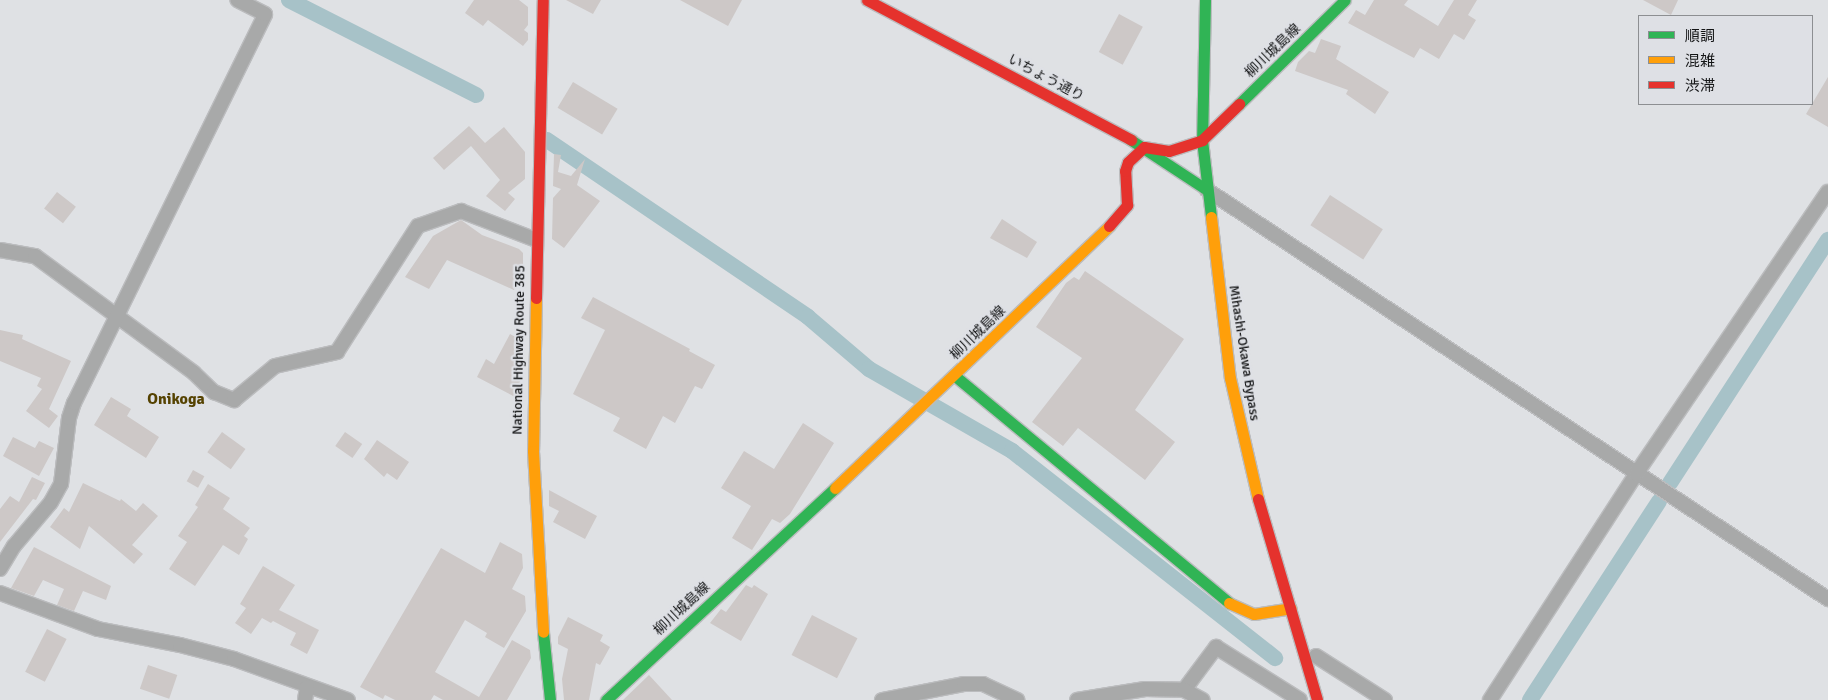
<!DOCTYPE html>
<html>
<head>
<meta charset="utf-8">
<style>
  body { margin:0 }
  #map { position:relative; width:1828px; height:700px; overflow:hidden; background:#dfe1e4; font-family:Signika,"Noto Sans JP",sans-serif }
  div>[style] { position:absolute }
  .canal>* { height:16px; margin:-8px; padding:0 8px; transform-origin:8px; border-radius:8px; background:#a7c2c8 }
  .building>* { inset:0; background:#cdc8c7; transform-origin:0 0 }
  .roads { filter:drop-shadow(1px 0 #bbbcbe) drop-shadow(-1px 0 #bbbcbe) drop-shadow(0 1px #bbbcbe) drop-shadow(0 -1px #bbbcbe) }
  .street>* { height:14px; margin:-7px; padding:0 7px; transform-origin:7px; border-radius:7px; background:#a8a9a9 }
  .fast>* { height:11px; margin:-5.5px; padding:0 5.5px; transform-origin:5.5px; border-radius:5.5px; background:#30b455 }
  .slow>* { height:11px; margin:-5.5px; padding:0 5.5px; transform-origin:5.5px; border-radius:5.5px; background:#ff9f0a }
  .jam>* { height:11px; margin:-5.5px; padding:0 5.5px; transform-origin:5.5px; border-radius:5.5px; background:#e5322d }
  span { translate:-50% -50%; white-space:nowrap; text-align:center; line-height:1.15; -webkit-text-stroke:4.5px #dee0e5; paint-order:stroke }
  .street-label { font-size:14px; color:#141516 }
  .quarter-label { font-size:16px; color:#554200; font-weight:700 }
  .legend { position:absolute; left:1638px; top:15px; width:175px; height:90px; box-sizing:border-box; background:#dee0e5; border:1px solid #8d8f92; margin:0; padding:6px 9px; list-style:none; font-size:15px; color:#141516 }
  .legend li { display:flex; align-items:center; gap:10px; height:25px }
  .legend b { width:25px; border:1px solid #8d8f92 }
</style>
</head>
<body>
<div id="map">
  <div class="canal">
    <div style="left:289px;top:0;width:210px;rotate:26.9deg"></div>
    <div style="left:547px;top:140px;width:315px;rotate:34.1deg"></div>
    <div style="left:808px;top:317px;width:80px;rotate:40.4deg"></div>
    <div style="left:869px;top:369px;width:165px;rotate:29.8deg"></div>
    <div style="left:1012px;top:451px;width:335px;rotate:38.2deg"></div>
    <div style="left:1670px;top:483px;width:290px;rotate:-57deg"></div>
    <div style="left:1530px;top:700px;width:237px;rotate:-57deg"></div>
  </div>
  <div class="building">
    <div style="clip-path:polygon(474px 0,519px 0,528px 7px,528px 25px,524px 30px,528px 33px,528px 40px,523px 46px,488px 20px,483px 26px,465px 13px)"></div>
    <div style="clip-path:polygon(566px 0,601px 0,593px 14px)"></div>
    <div style="clip-path:polygon(680px 0,742px 0,728px 26px)"></div>
    <div style="clip-path:polygon(1374px 0,1408px 0,1404px 5px,1438px 26px,1454px 0,1477px 0,1468px 15px,1476px 20px,1464px 40px,1454px 34px,1439px 59px,1420px 48px,1414px 58px,1348px 23px,1356px 10px,1365px 15px)"></div>
    <div style="clip-path:polygon(1643px 0,1678px 0,1671px 15px)"></div>
    <div style="left:1119px;top:14px;width:27px;height:43px;rotate:28deg"></div>
    <div style="clip-path:polygon(1321px 39px,1341px 46px,1336px 59px,1389px 92px,1375px 114px,1346px 94px,1348px 90px,1295px 71px,1298px 62px,1309px 51px,1315px 53px)"></div>
    <div style="clip-path:polygon(1828px 77px,1828px 127px,1806px 114px)"></div>
    <div style="left:573px;top:82px;width:52px;height:30px;rotate:31deg"></div>
    <div style="clip-path:polygon(469px 126px,485px 143px,504px 127px,525px 152px,525px 179px,508px 193px,515px 199px,505px 211px,486px 196px,500px 180px,471px 146px,444px 170px,433px 158px)"></div>
    <div style="clip-path:polygon(554px 154px,561px 155px,558px 172px,571px 176px,585px 159px,577px 185px,600px 201px,564px 248px,552px 239px,553px 198px,561px 189px,553px 186px)"></div>
    <div style="left:57px;top:192px;width:24px;height:21px;rotate:38deg"></div>
    <div style="left:1330px;top:195px;width:63px;height:36px;rotate:33deg"></div>
    <div style="clip-path:polygon(1002px 219px,1037px 242px,1027px 258px,990px 238px)"></div>
    <div style="clip-path:polygon(461px 220px,482px 235px,519px 249px,523px 253px,523px 270px,514px 290px,447px 260px,429px 289px,405px 277px,433px 236px)"></div>
    <div style="clip-path:polygon(1085px 271px,1184px 339px,1135px 410px,1175px 442px,1145px 480px,1078px 428px,1063px 446px,1032px 422px,1082px 358px,1036px 327px,1066px 283px,1074px 277px,1079px 280px)"></div>
    <div style="clip-path:polygon(593px 297px,690px 349px,689px 351px,715px 365px,702px 389px,695px 386px,675px 423px,663px 416px,646px 449px,613px 431px,620px 418px,573px 394px,605px 330px,581px 318px)"></div>
    <div style="clip-path:polygon(0 330px,23px 335px,22px 339px,71px 361px,49px 409px,58px 416px,49px 428px,26px 411px,42px 389px,37px 386px,41px 378px,0 361px)"></div>
    <div style="clip-path:polygon(510px 334px,521px 340px,520px 389px,515px 397px,477px 377px,486px 359px,494px 364px)"></div>
    <div style="clip-path:polygon(111px 397px,131px 409px,127px 416px,159px 437px,146px 458px,94px 425px)"></div>
    <div style="clip-path:polygon(803px 423px,834px 443px,790px 514px,780px 523px,772px 519px,752px 550px,732px 538px,751px 506px,721px 488px,744px 451px,774px 469px)"></div>
    <div style="left:222px;top:432px;width:29px;height:25px;rotate:36deg"></div>
    <div style="left:345px;top:432px;width:21px;height:17px;rotate:35deg"></div>
    <div style="clip-path:polygon(13px 437px,35px 448px,39px 441px,54px 448px,39px 476px,3px 456px)"></div>
    <div style="clip-path:polygon(377px 440px,409px 462px,397px 480px,387px 473px,384px 477px,364px 459px)"></div>
    <div style="left:193px;top:470px;width:13px;height:13px;rotate:29deg"></div>
    <div style="clip-path:polygon(32px 477px,45px 483px,36px 500px,33px 499px,0 542px,0 509px,10px 496px,19px 502px)"></div>
    <div style="clip-path:polygon(83px 483px,120px 501px,121px 499px,136px 511px,143px 503px,158px 516px,132px 545px,143px 554px,134px 564px,89px 526px,80px 549px,50px 527px,64px 508px,69px 512px)"></div>
    <div style="clip-path:polygon(208px 484px,230px 498px,223px 509px,250px 528px,244px 536px,248px 539px,239px 555px,223px 545px,195px 586px,169px 569px,187px 542px,178px 536px,198px 507px,195px 505px)"></div>
    <div style="clip-path:polygon(549px 490px,597px 516px,585px 539px,553px 522px,559px 511px,549px 506px)"></div>
    <div style="clip-path:polygon(500px 542px,522px 554px,523px 568px,512px 589px,525px 596px,526px 611px,504px 648px,485px 637px,487px 633px,465px 620px,435px 672px,479px 697px,512px 640px,530px 650px,531px 658px,507px 700px,443px 700px,434px 695px,431px 700px,395px 700px,385px 695px,383px 699px,360px 687px,441px 548px,485px 573px)"></div>
    <div style="clip-path:polygon(34px 547px,111px 586px,106px 600px,83px 591px,74px 611px,57px 605px,64px 589px,43px 580px,34px 596px,11px 588px)"></div>
    <div style="clip-path:polygon(263px 566px,295px 585px,279px 610px,319px 630px,307px 654px,290px 645px,296px 633px,273px 621px,271px 623px,262px 618px,251px 634px,235px 623px,246px 608px,240px 604px)"></div>
    <div style="clip-path:polygon(746px 585px,752px 588px,754px 585px,768px 594px,741px 641px,710px 623px,721px 609px,726px 612px)"></div>
    <div style="left:812px;top:615px;width:51px;height:45px;rotate:27deg"></div>
    <div style="clip-path:polygon(568px 617px,603px 635px,600px 641px,610px 647px,600px 665px,596px 663px,589px 700px,564px 700px,562px 679px,568px 649px,558px 644px,558px 637px)"></div>
    <div style="left:47px;top:629px;width:22px;height:48px;rotate:27deg"></div>
    <div style="left:148px;top:665px;width:31px;height:25px;rotate:19deg"></div>
    <div style="clip-path:polygon(649px 675px,672px 700px,623px 700px)"></div>
  </div>
  <div class="roads">
    <div class="street">
      <div style="left:1207px;top:190px;width:744px;rotate:33.37deg"></div>
      <div style="left:0;top:250px;width:36px;rotate:10deg"></div>
      <div style="left:35px;top:256px;width:197px;rotate:36.3deg"></div>
      <div style="left:194px;top:373px;width:28px;rotate:44deg"></div>
      <div style="left:214px;top:392px;width:22px;rotate:22deg"></div>
      <div style="left:234px;top:400px;width:53px;rotate:-39.7deg"></div>
      <div style="left:275px;top:366px;width:64px;rotate:-12.7deg"></div>
      <div style="left:337px;top:352px;width:150px;rotate:-57.3deg"></div>
      <div style="left:418px;top:226px;width:46px;rotate:-19.2deg"></div>
      <div style="left:461px;top:211px;width:80px;rotate:21.1deg"></div>
      <div style="left:0;top:569px;width:27px;rotate:-59deg"></div>
      <div style="left:14px;top:546px;width:57px;rotate:-49.9deg"></div>
      <div style="left:51px;top:502px;width:21px;rotate:-61deg"></div>
      <div style="left:61px;top:484px;width:66px;rotate:-83.1deg"></div>
      <div style="left:69px;top:418px;width:16px;rotate:-72deg"></div>
      <div style="left:74px;top:403px;width:433px;rotate:-63.8deg"></div>
      <div style="left:265px;top:14px;width:31px;rotate:-153deg"></div>
      <div style="left:0;top:593px;width:104px;rotate:20.2deg"></div>
      <div style="left:98px;top:629px;width:84px;rotate:11deg"></div>
      <div style="left:180px;top:645px;width:56px;rotate:14.5deg"></div>
      <div style="left:234px;top:659px;width:121px;rotate:19.8deg"></div>
      <div style="left:1316px;top:656px;width:82px;rotate:32.5deg"></div>
      <div style="left:1184px;top:690px;width:54px;rotate:-53.3deg"></div>
      <div style="left:1216px;top:647px;width:99px;rotate:32.2deg"></div>
      <div style="left:305px;top:700px;width:13px;rotate:-81deg"></div>
      <div style="left:882px;top:700px;width:84px;rotate:-11deg"></div>
      <div style="left:964px;top:684px;width:19px"></div>
      <div style="left:983px;top:684px;width:38px;rotate:25deg"></div>
      <div style="left:1077px;top:700px;width:69px;rotate:-9.2deg"></div>
      <div style="left:1145px;top:689px;width:39px;rotate:1deg"></div>
      <div style="left:1184px;top:690px;width:21px;rotate:28deg"></div>
      <div style="left:1490px;top:700px;width:269px;rotate:-57.1deg"></div>
      <div style="left:1636px;top:474px;width:341px;rotate:-55.8deg"></div>
    </div>
    <div class="fast">
      <div style="left:1205px;top:0;width:140px;rotate:91.2deg"></div>
      <div style="left:1202px;top:140px;width:78px;rotate:83.3deg"></div>
      <div style="left:1239px;top:104px;width:148px;rotate:-44.5deg"></div>
      <div style="left:1131px;top:140px;width:91px;rotate:33.3deg"></div>
      <div style="left:955px;top:376px;width:356px;rotate:39.6deg"></div>
      <div style="left:543px;top:632px;width:68px;rotate:84.1deg"></div>
      <div style="left:606px;top:700px;width:312px;rotate:-42.8deg"></div>
    </div>
    <div class="slow">
      <div style="left:1211px;top:217px;width:162px;rotate:83.3deg"></div>
      <div style="left:1230px;top:378px;width:124px;rotate:77deg"></div>
      <div style="left:536px;top:298px;width:153px;rotate:91.1deg"></div>
      <div style="left:533px;top:451px;width:181px;rotate:86.8deg"></div>
      <div style="left:835px;top:488px;width:379px;rotate:-43.7deg"></div>
      <div style="left:1229px;top:603px;width:27px;rotate:24deg"></div>
      <div style="left:1254px;top:614px;width:37px;rotate:-9deg"></div>
    </div>
    <div class="jam">
      <div style="left:867px;top:0;width:299px;rotate:27.9deg"></div>
      <div style="left:1109px;top:226px;width:28px;rotate:-49deg"></div>
      <div style="left:1127px;top:205px;width:34px;rotate:-93deg"></div>
      <div style="left:1125px;top:171px;width:9px;rotate:-72deg"></div>
      <div style="left:1128px;top:162px;width:22px;rotate:-43deg"></div>
      <div style="left:1144px;top:147px;width:25px;rotate:9deg"></div>
      <div style="left:1169px;top:151px;width:35px;rotate:-18deg"></div>
      <div style="left:1202px;top:140px;width:52px;rotate:-44.2deg"></div>
      <div style="left:536px;top:298px;width:298px;rotate:-88.7deg"></div>
      <div style="left:1258px;top:499px;width:209px;rotate:73.6deg"></div>
    </div>
  </div>
  <div class="street-label">
    <span style="left:1273px;top:51px;rotate:-44deg">柳川城島線</span>
    <span style="left:1046px;top:78px;rotate:28deg">いちょう通り</span>
    <span style="left:978px;top:333px;rotate:-44deg">柳川城島線</span>
    <span style="left:519px;top:350px;rotate:-89deg">National Highway Route 385</span>
    <span style="left:1244px;top:353px;rotate:81deg">Mihashi-Okawa Bypass</span>
    <span style="left:682px;top:609px;rotate:-43deg">柳川城島線</span>
  </div>
  <div class="quarter-label">
    <span style="left:176px;top:399px">Onikoga</span>
  </div>
  <ul class="legend">
  <li><b style="height:6px;background:#30b455"></b>順調</li>
  <li><b style="height:6px;background:#ff9f0a"></b>混雑</li>
  <li><b style="height:6px;background:#e5322d"></b>渋滞</li>
  </ul>
</div>
</body>
</html>
